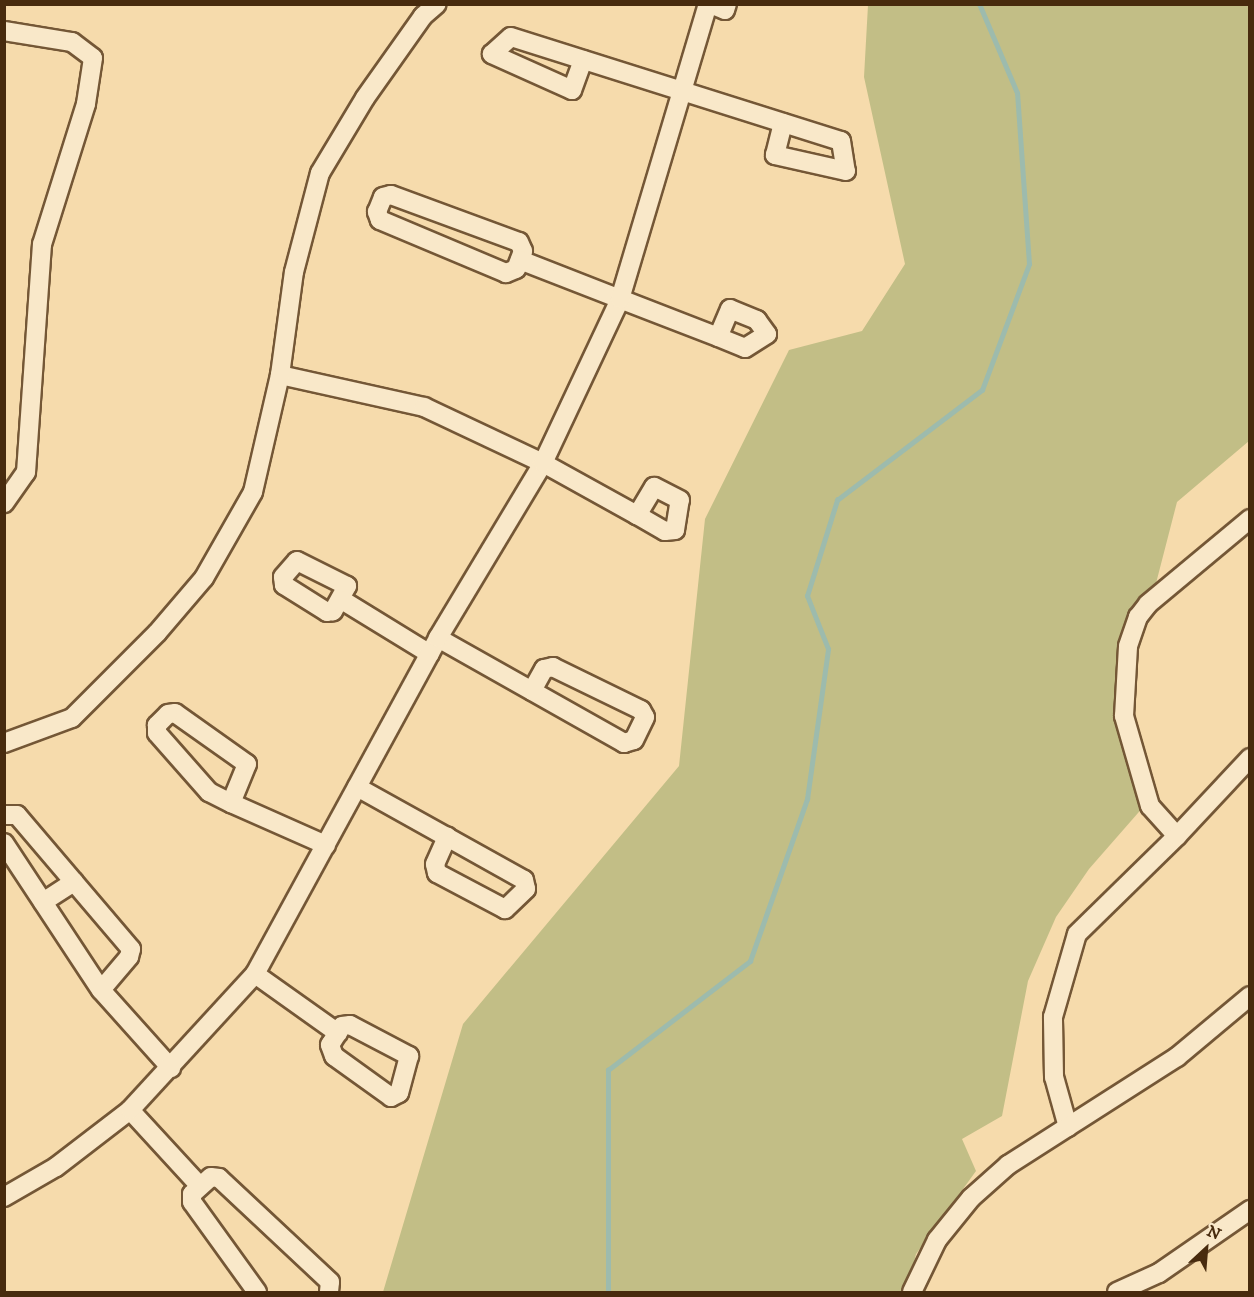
<!DOCTYPE html>
<html>
<head>
<meta charset="utf-8">
<style>
  body { margin:0 }
  #map { position:relative; width:1254px; height:1297px; overflow:hidden; background:#f6dbac; font-family:"IM FELL DW Pica",serif }
  div>[style] { position:absolute }
  .green>* { inset:0; background:#c2be86 }
  .stream>* { height:4.5px; margin:-2.25px; padding:0 2.25px; transform-origin:2.25px; border-radius:2.25px; background:#9dbbad }
  .roads { filter:drop-shadow(2px 0 #745736) drop-shadow(-2px 0 #745736) drop-shadow(0 2px #745736) drop-shadow(0 -2px #745736) }
  .minor>* { height:18px; margin:-9px; padding:0 9px; transform-origin:9px; border-radius:9px; background:#f9e8c9 }
  span { translate:-50% -50%; white-space:nowrap; text-align:center; line-height:1.15; -webkit-text-stroke:4.5px #f9e8c9; paint-order:stroke }
  .frame { position:absolute; inset:0; border:6px solid #482b0e; pointer-events:none }
  .north { position:absolute; left:1176px; top:1219px; width:60px; height:60px; -webkit-text-stroke:4px #f9e8c9; paint-order:stroke; rotate:26deg; font-size:16px; font-weight:700; line-height:24px; text-align:center; color:#482b0e }
  .north::after { content:''; display:block; margin:auto; width:21px; height:27px; background:#482b0e; clip-path:polygon(50% 0,100% 100%,50% 72%,0 100%) }
</style>
</head>
<body>
<div id="map">
  <div class="green">
    <div style="clip-path:polygon(868px 5px,1249px 5px,1249px 441px,1177px 502px,1122px 715px,1152px 797px,1089px 869px,1056px 917px,1028px 981px,1002px 1116px,962px 1139px,976px 1171px,916px 1254px,907px 1292px,383px 1292px,463px 1024px,679px 766px,705px 519px,789px 350px,862px 331px,905px 264px,864px 77px)"></div>
  </div>
  <div class="stream">
    <div style="left:608px;top:1292px;width:222px;rotate:-90deg"></div>
    <div style="left:608px;top:1070px;width:179px;rotate:-37.5deg"></div>
    <div style="left:750px;top:961px;width:172px;rotate:-70.6deg"></div>
    <div style="left:807px;top:799px;width:151px;rotate:-82deg"></div>
    <div style="left:828px;top:649px;width:57px;rotate:-111.6deg"></div>
    <div style="left:807px;top:596px;width:101px;rotate:-72.6deg"></div>
    <div style="left:837px;top:500px;width:182px;rotate:-37.2deg"></div>
    <div style="left:982px;top:390px;width:134px;rotate:-69.5deg"></div>
    <div style="left:1029px;top:264px;width:171px;rotate:-94deg"></div>
    <div style="left:1017px;top:93px;width:97px;rotate:-113.1deg"></div>
  </div>
  <div class="roads">
    <div class="minor">
      <div style="left:710px;top:4px;width:16px;rotate:22deg"></div>
      <div style="left:725px;top:10px;width:6px;rotate:-72deg"></div>
      <div style="left:4px;top:31px;width:69px;rotate:9.2deg"></div>
      <div style="left:72px;top:42px;width:26px;rotate:37deg"></div>
      <div style="left:93px;top:58px;width:47px;rotate:98.7deg"></div>
      <div style="left:86px;top:104px;width:147px;rotate:107.4deg"></div>
      <div style="left:42px;top:244px;width:229px;rotate:94deg"></div>
      <div style="left:26px;top:472px;width:38px;rotate:125deg"></div>
      <div style="left:583px;top:60px;width:32px;rotate:110deg"></div>
      <div style="left:572px;top:90px;width:88px;rotate:-155.8deg"></div>
      <div style="left:492px;top:54px;width:25px;rotate:-42deg"></div>
      <div style="left:511px;top:37px;width:346px;rotate:17.5deg"></div>
      <div style="left:841px;top:141px;width:30px;rotate:81deg"></div>
      <div style="left:846px;top:171px;width:73px;rotate:-167.3deg"></div>
      <div style="left:775px;top:155px;width:33px;rotate:-76deg"></div>
      <div style="left:391px;top:195px;width:136px;rotate:20.2deg"></div>
      <div style="left:519px;top:242px;width:10px;rotate:66deg"></div>
      <div style="left:523px;top:251px;width:19px;rotate:111deg"></div>
      <div style="left:516px;top:269px;width:11px;rotate:158deg"></div>
      <div style="left:506px;top:273px;width:137px;rotate:-157.2deg"></div>
      <div style="left:380px;top:220px;width:9px;rotate:-111deg"></div>
      <div style="left:377px;top:212px;width:16px;rotate:-68deg"></div>
      <div style="left:383px;top:197px;width:8px;rotate:-14deg"></div>
      <div style="left:520px;top:260px;width:107px;rotate:21.3deg"></div>
      <div style="left:620px;top:299px;width:105px;rotate:21.2deg"></div>
      <div style="left:718px;top:337px;width:29px;rotate:22deg"></div>
      <div style="left:745px;top:348px;width:26px;rotate:-32deg"></div>
      <div style="left:767px;top:334px;width:17px;rotate:-126deg"></div>
      <div style="left:757px;top:320px;width:29px;rotate:-158deg"></div>
      <div style="left:730px;top:309px;width:30px;rotate:113deg"></div>
      <div style="left:280px;top:375px;width:148px;rotate:12.5deg"></div>
      <div style="left:424px;top:407px;width:132px;rotate:25.2deg"></div>
      <div style="left:543px;top:463px;width:107px;rotate:29deg"></div>
      <div style="left:637px;top:515px;width:32px;rotate:30deg"></div>
      <div style="left:665px;top:531px;width:10px;rotate:-6deg"></div>
      <div style="left:675px;top:530px;width:30px;rotate:-81deg"></div>
      <div style="left:680px;top:500px;width:29px;rotate:-153deg"></div>
      <div style="left:654px;top:487px;width:33px;rotate:121deg"></div>
      <div style="left:297px;top:561px;width:56px;rotate:26.6deg"></div>
      <div style="left:347px;top:586px;width:29px;rotate:119deg"></div>
      <div style="left:333px;top:611px;width:6px;rotate:171deg"></div>
      <div style="left:327px;top:612px;width:51px;rotate:-147.9deg"></div>
      <div style="left:284px;top:585px;width:8px;rotate:-97deg"></div>
      <div style="left:283px;top:577px;width:21px;rotate:-49deg"></div>
      <div style="left:342px;top:600px;width:103px;rotate:31.5deg"></div>
      <div style="left:438px;top:638px;width:214px;rotate:29.4deg"></div>
      <div style="left:624px;top:743px;width:10px;rotate:-17deg"></div>
      <div style="left:634px;top:740px;width:25px;rotate:-64deg"></div>
      <div style="left:645px;top:717px;width:8px;rotate:-120deg"></div>
      <div style="left:641px;top:710px;width:98px;rotate:-154deg"></div>
      <div style="left:553px;top:667px;width:9px;rotate:167deg"></div>
      <div style="left:544px;top:669px;width:25px;rotate:119deg"></div>
      <div style="left:4px;top:743px;width:72px;rotate:-20.2deg"></div>
      <div style="left:72px;top:718px;width:120px;rotate:-45deg"></div>
      <div style="left:157px;top:633px;width:72px;rotate:-49.5deg"></div>
      <div style="left:204px;top:578px;width:99px;rotate:-60.3deg"></div>
      <div style="left:253px;top:492px;width:120px;rotate:-77deg"></div>
      <div style="left:280px;top:375px;width:104px;rotate:-82.3deg"></div>
      <div style="left:294px;top:272px;width:102px;rotate:-75.3deg"></div>
      <div style="left:320px;top:173px;width:87px;rotate:-59deg"></div>
      <div style="left:365px;top:98px;width:100px;rotate:-54.7deg"></div>
      <div style="left:423px;top:16px;width:18px;rotate:-41deg"></div>
      <div style="left:357px;top:787px;width:103px;rotate:29.1deg"></div>
      <div style="left:447px;top:837px;width:88px;rotate:29.2deg"></div>
      <div style="left:524px;top:880px;width:9px;rotate:77deg"></div>
      <div style="left:526px;top:889px;width:29px;rotate:136deg"></div>
      <div style="left:505px;top:909px;width:77px;rotate:-152.1deg"></div>
      <div style="left:437px;top:873px;width:9px;rotate:-103deg"></div>
      <div style="left:435px;top:864px;width:30px;rotate:-66deg"></div>
      <div style="left:231px;top:803px;width:42px;rotate:-67.7deg"></div>
      <div style="left:247px;top:764px;width:88px;rotate:-144.7deg"></div>
      <div style="left:175px;top:713px;width:7px;rotate:172deg"></div>
      <div style="left:168px;top:714px;width:16px;rotate:135deg"></div>
      <div style="left:157px;top:725px;width:8px;rotate:90deg"></div>
      <div style="left:157px;top:733px;width:79px;rotate:48.6deg"></div>
      <div style="left:209px;top:792px;width:25px;rotate:27deg"></div>
      <div style="left:231px;top:803px;width:104px;rotate:23.9deg"></div>
      <div style="left:4px;top:815px;width:13px"></div>
      <div style="left:17px;top:815px;width:176px;rotate:49.6deg"></div>
      <div style="left:131px;top:949px;width:8px;rotate:104deg"></div>
      <div style="left:129px;top:957px;width:43px;rotate:130.3deg"></div>
      <div style="left:1177px;top:836px;width:40px;rotate:-132deg"></div>
      <div style="left:1150px;top:806px;width:94px;rotate:-106.1deg"></div>
      <div style="left:1124px;top:716px;width:70px;rotate:-86.7deg"></div>
      <div style="left:1128px;top:646px;width:31px;rotate:-71deg"></div>
      <div style="left:1138px;top:617px;width:16px;rotate:-52deg"></div>
      <div style="left:1148px;top:604px;width:133px;rotate:-39.8deg"></div>
      <div style="left:4px;top:843px;width:176px;rotate:56.6deg"></div>
      <div style="left:101px;top:990px;width:105px;rotate:48.1deg"></div>
      <div style="left:43px;top:902px;width:37px;rotate:-33deg"></div>
      <div style="left:255px;top:974px;width:102px;rotate:35.4deg"></div>
      <div style="left:350px;top:1025px;width:67px;rotate:27.7deg"></div>
      <div style="left:409px;top:1056px;width:38px;rotate:105deg"></div>
      <div style="left:399px;top:1093px;width:9px;rotate:153deg"></div>
      <div style="left:391px;top:1097px;width:70px;rotate:-144.3deg"></div>
      <div style="left:334px;top:1056px;width:12px;rotate:-110deg"></div>
      <div style="left:330px;top:1045px;width:22px;rotate:-58deg"></div>
      <div style="left:342px;top:1026px;width:8px;rotate:-7deg"></div>
      <div style="left:130px;top:1110px;width:103px;rotate:47.4deg"></div>
      <div style="left:1068px;top:1127px;width:52px;rotate:-105.6deg"></div>
      <div style="left:1054px;top:1077px;width:60px;rotate:-91deg"></div>
      <div style="left:1053px;top:1017px;width:86px;rotate:-73.9deg"></div>
      <div style="left:1077px;top:934px;width:140px;rotate:-44.4deg"></div>
      <div style="left:1177px;top:836px;width:107px;rotate:-46.9deg"></div>
      <div style="left:4px;top:1197px;width:60px;rotate:-30deg"></div>
      <div style="left:56px;top:1167px;width:93px;rotate:-37.6deg"></div>
      <div style="left:130px;top:1110px;width:185px;rotate:-47.4deg"></div>
      <div style="left:255px;top:974px;width:383px;rotate:-61.4deg"></div>
      <div style="left:438px;top:638px;width:204px;rotate:-59deg"></div>
      <div style="left:543px;top:463px;width:181px;rotate:-64.8deg"></div>
      <div style="left:620px;top:299px;width:308px;rotate:-73.4deg"></div>
      <div style="left:257px;top:1292px;width:111px;rotate:-125.8deg"></div>
      <div style="left:192px;top:1202px;width:8px;rotate:-90deg"></div>
      <div style="left:192px;top:1194px;width:25px;rotate:-42deg"></div>
      <div style="left:211px;top:1177px;width:8px;rotate:7deg"></div>
      <div style="left:219px;top:1178px;width:152px;rotate:43.1deg"></div>
      <div style="left:330px;top:1282px;width:10px;rotate:96deg"></div>
      <div style="left:912px;top:1292px;width:58px;rotate:-64.3deg"></div>
      <div style="left:937px;top:1240px;width:54px;rotate:-51deg"></div>
      <div style="left:971px;top:1198px;width:50px;rotate:-41.7deg"></div>
      <div style="left:1008px;top:1165px;width:201px;rotate:-32.6deg"></div>
      <div style="left:1177px;top:1057px;width:95px;rotate:-39.9deg"></div>
      <div style="left:1117px;top:1292px;width:46px;rotate:-24.3deg"></div>
      <div style="left:1159px;top:1273px;width:111px;rotate:-34.7deg"></div>
    </div>
  </div>
  <div class="frame"></div>
  <div class="north">N</div>
</div>
</body>
</html>
